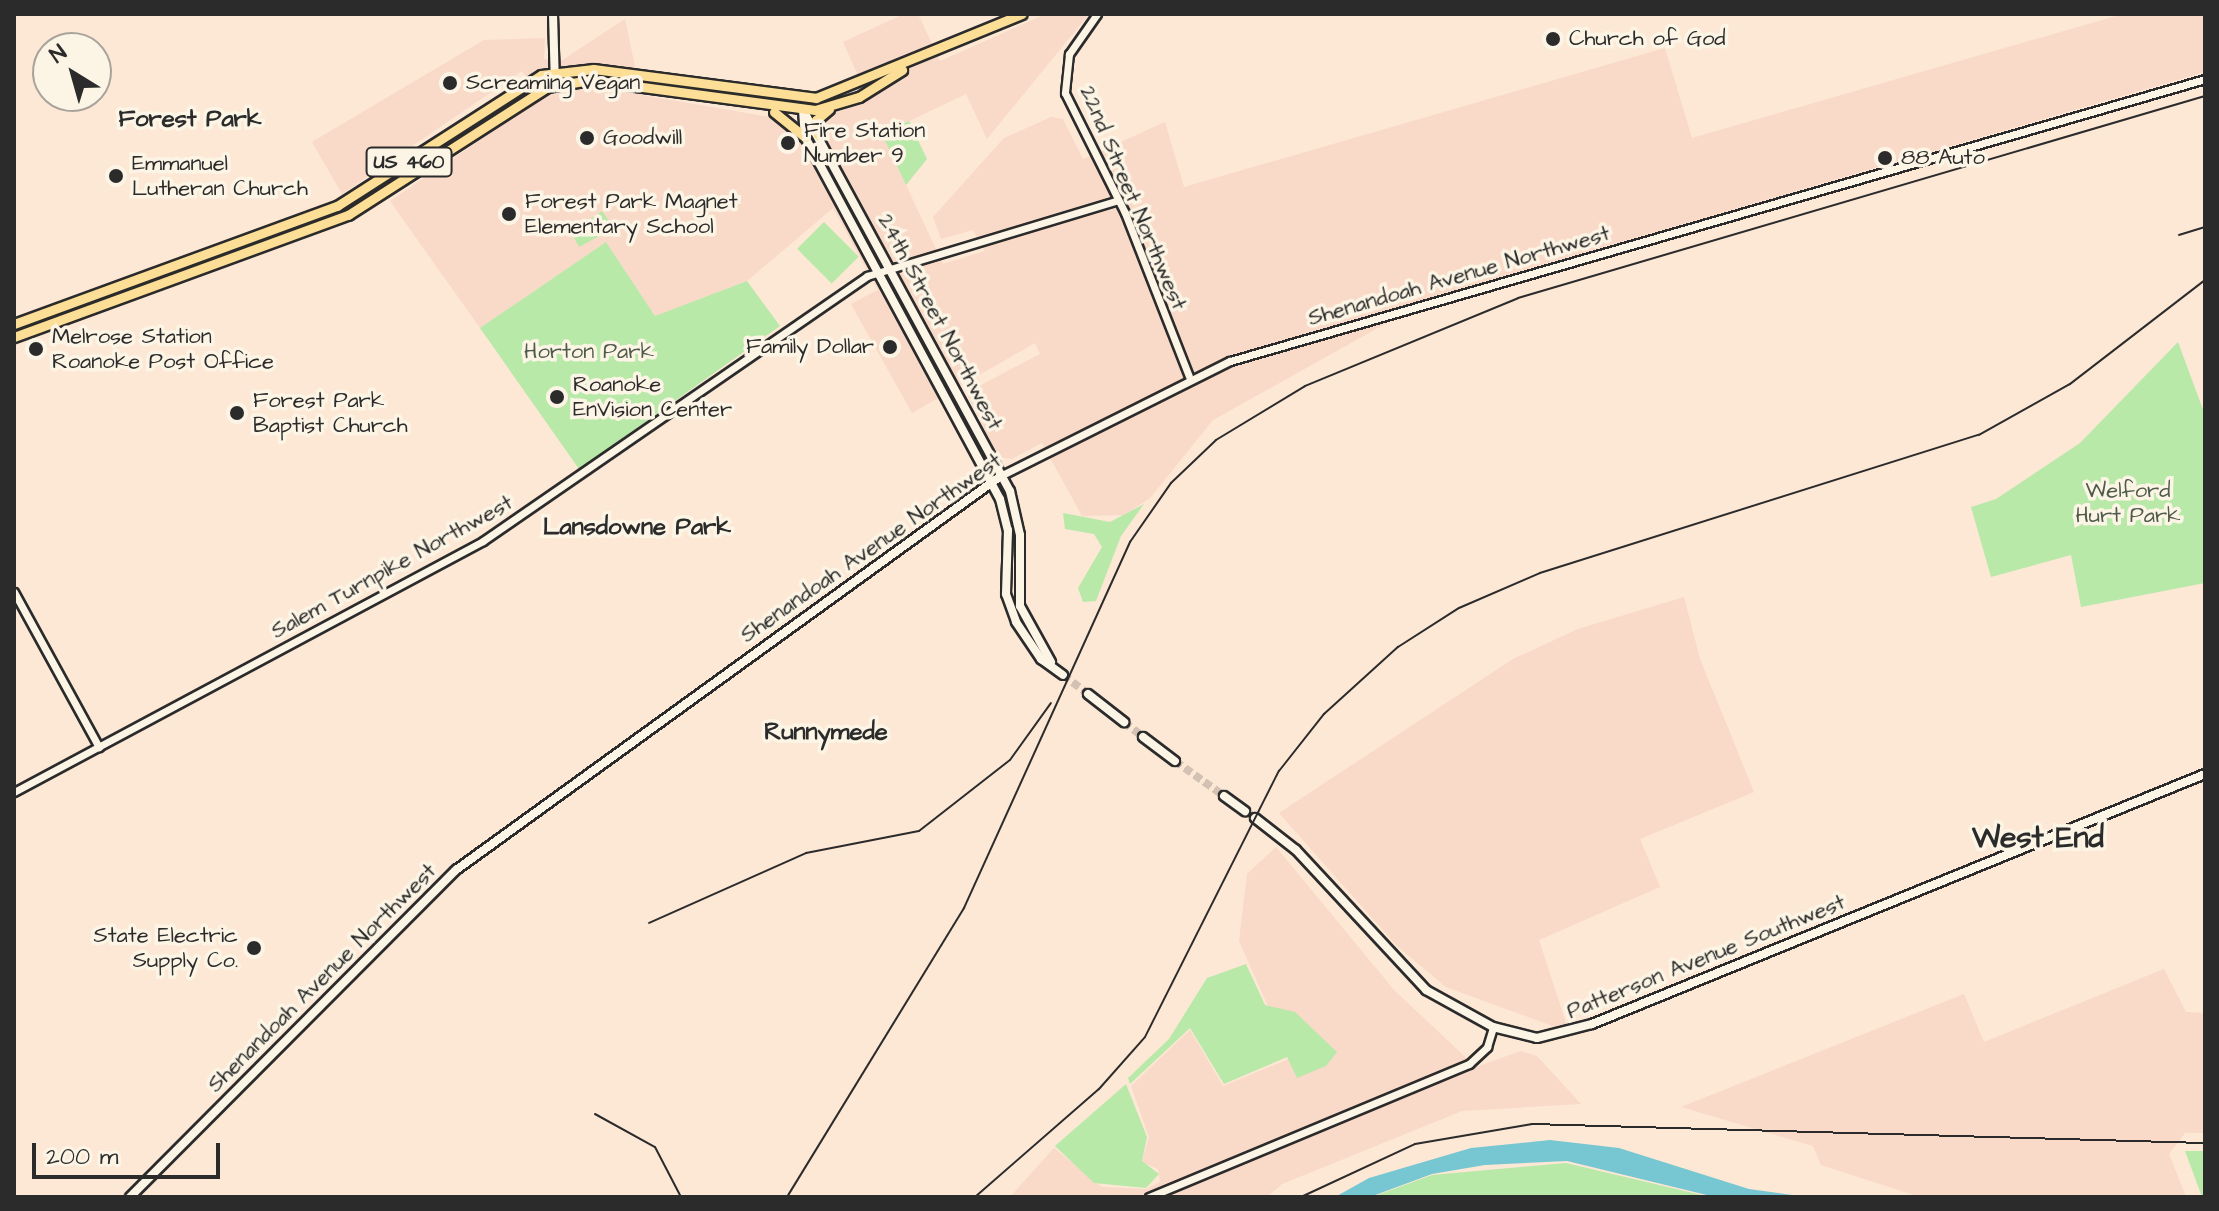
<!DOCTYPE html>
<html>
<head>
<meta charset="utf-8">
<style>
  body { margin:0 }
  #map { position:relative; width:2219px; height:1211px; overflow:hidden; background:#fde7d5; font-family:"Architects Daughter",sans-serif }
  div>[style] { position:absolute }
  .built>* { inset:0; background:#f9d9c7 }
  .green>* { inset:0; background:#b8e9a9; transform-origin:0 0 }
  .water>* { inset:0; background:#77c7d2 }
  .secondary-tunnel>* { height:8px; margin-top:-4px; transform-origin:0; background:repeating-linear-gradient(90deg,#d3c1b3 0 8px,transparent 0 12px) }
  .roads { filter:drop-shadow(2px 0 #2b2b2b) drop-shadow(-2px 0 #2b2b2b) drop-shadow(0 2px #2b2b2b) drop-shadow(0 -2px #2b2b2b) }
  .tertiary>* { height:7px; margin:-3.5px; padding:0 3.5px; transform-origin:3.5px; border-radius:3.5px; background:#fcf5e5 }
  .secondary>* { height:8px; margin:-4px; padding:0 4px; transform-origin:4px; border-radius:4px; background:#fcf5e5 }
  .primary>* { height:9px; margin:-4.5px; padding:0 4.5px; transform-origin:4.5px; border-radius:4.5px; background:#fdde96 }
  .rail>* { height:2px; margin:-1px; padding:0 1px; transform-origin:1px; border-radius:1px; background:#2b2b2b }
  .dots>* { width:22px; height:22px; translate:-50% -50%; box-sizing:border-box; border:4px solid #fcf5e5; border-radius:50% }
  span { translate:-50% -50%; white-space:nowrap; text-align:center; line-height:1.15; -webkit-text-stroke:7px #fcf5e5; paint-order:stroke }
  .shield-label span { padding:2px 6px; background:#fcf5e5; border:2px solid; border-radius:6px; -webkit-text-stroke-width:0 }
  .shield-label { font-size:20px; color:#2b2b2b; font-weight:700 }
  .poi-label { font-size:22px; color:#2b2b2b }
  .left { translate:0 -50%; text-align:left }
  .right { translate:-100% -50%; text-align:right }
  .street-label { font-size:22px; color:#2b2b2b }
  .park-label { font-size:22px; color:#4e5a4a }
  .neighbourhood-label { font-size:24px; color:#2b2b2b; font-weight:700 }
  .district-label { font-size:30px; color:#2b2b2b; font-weight:700 }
  .frame { position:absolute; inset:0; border:16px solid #2b2b2b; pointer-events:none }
  .north { position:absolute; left:32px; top:32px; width:80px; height:80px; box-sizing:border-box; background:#fcf5e5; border:2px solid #a8a49b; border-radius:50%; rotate:323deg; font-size:22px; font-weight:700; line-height:32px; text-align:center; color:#2b2b2b }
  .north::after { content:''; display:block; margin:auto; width:28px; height:36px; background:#2b2b2b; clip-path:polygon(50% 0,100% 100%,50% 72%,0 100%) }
  .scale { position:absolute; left:32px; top:1143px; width:188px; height:36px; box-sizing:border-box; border:4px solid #2b2b2b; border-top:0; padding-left:10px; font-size:24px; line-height:28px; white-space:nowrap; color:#2b2b2b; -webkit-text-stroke:6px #fcf5e5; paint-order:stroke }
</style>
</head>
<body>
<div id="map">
  <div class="built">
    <div style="clip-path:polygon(904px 14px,918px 14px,940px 61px,1046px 14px,1089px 14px,987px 139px,966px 94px,882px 134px,943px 264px,985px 251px,973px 230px,941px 239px,933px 217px,1004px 138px,1051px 117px,1063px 119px,1083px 159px,1165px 122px,1184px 187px,1665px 48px,1692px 138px,2123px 14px,2205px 14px,2205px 72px,1435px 296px,1213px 420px,1150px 498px,1124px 515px,1082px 516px,1042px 443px,1012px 459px,999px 457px,966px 393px,1040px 354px,1035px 343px,912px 413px,851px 304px,878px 290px,833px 208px,747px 281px,655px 316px,606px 242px,480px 328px,390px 201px,541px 99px,522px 71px,342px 194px,312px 142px,484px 40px,545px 38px,544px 59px,561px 61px,625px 19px,641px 95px,776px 118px,803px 145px,824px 134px,827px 116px,869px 100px,843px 42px)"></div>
    <div style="clip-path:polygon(1684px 597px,1700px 659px,1754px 792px,1640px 839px,1660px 887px,1539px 940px,1569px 1032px,1446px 987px,1397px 946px,1279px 813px,1513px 659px,1578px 629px)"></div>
    <div style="clip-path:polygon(1276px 847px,1394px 990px,1476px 1067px,1521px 1051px,1537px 1056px,1581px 1104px,1462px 1111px,1282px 1184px,1267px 1197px,1010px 1197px,1054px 1148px,1102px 1187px,1146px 1189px,1160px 1182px,1158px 1169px,1142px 1162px,1149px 1137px,1131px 1086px,1190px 1030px,1223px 1086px,1291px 1058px,1239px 941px,1247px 874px)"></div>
    <div style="clip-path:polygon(2164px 969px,2186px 1012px,2205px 1013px,2205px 1133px,2185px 1133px,2169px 1154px,2186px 1197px,1920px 1197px,1821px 1165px,1813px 1146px,1681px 1107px,1964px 994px,1984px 1042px)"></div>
  </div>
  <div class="green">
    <div style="clip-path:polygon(909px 121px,927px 159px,906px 185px,882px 134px)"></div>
    <div style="clip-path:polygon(602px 211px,614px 228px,579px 247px,571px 232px)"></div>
    <div style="left:824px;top:222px;width:49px;height:38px;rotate:45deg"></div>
    <div style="clip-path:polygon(606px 242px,655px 316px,747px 281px,780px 326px,579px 469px,480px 328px)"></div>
    <div style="clip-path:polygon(2178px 342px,2205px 415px,2205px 583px,2081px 607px,2071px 555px,1991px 577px,1971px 507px,1996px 499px,2080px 443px)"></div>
    <div style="clip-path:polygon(1144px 504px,1121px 536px,1096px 601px,1083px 602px,1078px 588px,1102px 547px,1094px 534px,1065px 529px,1063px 513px,1110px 522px)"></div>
    <div style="clip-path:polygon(1246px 964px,1265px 1005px,1295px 1012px,1337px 1052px,1326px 1066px,1297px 1078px,1287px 1057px,1224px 1084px,1190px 1028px,1130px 1084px,1128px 1078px,1169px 1039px,1207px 978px)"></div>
    <div style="clip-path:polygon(1126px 1084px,1147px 1137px,1142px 1161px,1159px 1174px,1146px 1188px,1094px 1183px,1055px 1146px)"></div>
    <div style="clip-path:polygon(2185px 1151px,2205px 1151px,2205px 1197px,2202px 1197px)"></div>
    <div style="clip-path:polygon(1566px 1163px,1710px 1197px,1372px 1197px,1432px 1175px)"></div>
  </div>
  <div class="water">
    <div style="clip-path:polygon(1550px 1140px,1619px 1148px,1749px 1189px,1806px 1197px,1715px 1197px,1567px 1161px,1485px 1165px,1432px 1174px,1370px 1197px,1335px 1197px,1369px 1178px,1471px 1148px)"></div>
  </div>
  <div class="secondary-tunnel">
    <div style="left:1063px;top:675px;width:31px;rotate:37deg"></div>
    <div style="left:1124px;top:722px;width:24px;rotate:38deg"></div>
    <div style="left:1175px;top:761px;width:60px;rotate:35.5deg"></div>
  </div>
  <div class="roads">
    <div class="tertiary">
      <div style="left:1097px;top:14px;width:49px;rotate:125deg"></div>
      <div style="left:1069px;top:54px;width:39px;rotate:96deg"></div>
      <div style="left:1065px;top:93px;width:134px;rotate:63.4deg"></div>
      <div style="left:1125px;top:213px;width:175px;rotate:68.6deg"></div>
      <div style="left:1002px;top:475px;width:255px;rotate:-26.6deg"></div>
      <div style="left:1230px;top:361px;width:1015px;rotate:-16.13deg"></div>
      <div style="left:14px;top:592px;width:177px;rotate:61.3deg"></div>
      <div style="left:14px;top:792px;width:532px;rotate:-28.15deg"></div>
      <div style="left:483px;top:541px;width:467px;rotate:-34.6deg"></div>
      <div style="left:867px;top:276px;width:262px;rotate:-16.8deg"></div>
      <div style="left:1149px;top:1197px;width:347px;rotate:-22.6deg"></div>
      <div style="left:1469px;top:1064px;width:25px;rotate:-43deg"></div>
      <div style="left:1487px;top:1047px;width:21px;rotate:-73deg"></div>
    </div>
    <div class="secondary">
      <div style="left:553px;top:14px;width:71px;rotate:88.4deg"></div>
      <div style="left:803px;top:110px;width:27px;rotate:86deg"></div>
      <div style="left:805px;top:137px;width:411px;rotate:61.7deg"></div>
      <div style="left:1000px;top:499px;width:32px;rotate:76deg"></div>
      <div style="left:1008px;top:530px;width:64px;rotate:91.8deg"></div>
      <div style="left:1006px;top:594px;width:30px;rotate:70deg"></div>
      <div style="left:1016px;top:622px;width:45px;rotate:56deg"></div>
      <div style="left:1041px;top:659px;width:27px;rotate:36deg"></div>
      <div style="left:803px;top:110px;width:434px;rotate:61.5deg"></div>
      <div style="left:1010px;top:491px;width:45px;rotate:77.2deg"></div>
      <div style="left:1020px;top:535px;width:71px;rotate:90deg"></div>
      <div style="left:1020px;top:606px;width:64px;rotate:61deg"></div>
      <div style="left:1088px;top:694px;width:46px;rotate:37.9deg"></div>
      <div style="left:1143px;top:737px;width:40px;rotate:37deg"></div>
      <div style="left:1224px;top:796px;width:26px;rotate:36deg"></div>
      <div style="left:1255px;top:818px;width:52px;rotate:38deg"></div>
      <div style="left:1296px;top:850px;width:191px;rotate:47.1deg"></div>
      <div style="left:1426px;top:990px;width:77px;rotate:28.9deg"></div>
      <div style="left:1493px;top:1027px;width:45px;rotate:14deg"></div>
      <div style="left:1537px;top:1038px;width:57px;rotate:-14.3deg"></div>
      <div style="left:1592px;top:1024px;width:662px;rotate:-22.19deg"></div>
      <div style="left:130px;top:1197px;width:462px;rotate:-45.1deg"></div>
      <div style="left:456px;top:870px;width:674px;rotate:-35.88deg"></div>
    </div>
    <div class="primary">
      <div style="left:774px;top:112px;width:40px;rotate:39deg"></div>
      <div style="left:818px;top:135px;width:15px;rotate:-98deg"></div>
      <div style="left:816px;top:120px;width:17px;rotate:-40deg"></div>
      <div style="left:14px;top:324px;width:344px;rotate:-20.1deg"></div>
      <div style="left:337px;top:206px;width:242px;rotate:-32.7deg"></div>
      <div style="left:541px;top:75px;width:53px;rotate:-6.5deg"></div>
      <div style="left:594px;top:69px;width:224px;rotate:7.4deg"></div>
      <div style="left:816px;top:98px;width:222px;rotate:-22.2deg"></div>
      <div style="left:14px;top:337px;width:356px;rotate:-20.1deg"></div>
      <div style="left:348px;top:215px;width:237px;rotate:-32.7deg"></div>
      <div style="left:547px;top:87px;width:44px;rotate:-9.2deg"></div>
      <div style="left:590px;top:80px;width:227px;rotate:7.6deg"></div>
      <div style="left:815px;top:110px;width:46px;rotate:-16.5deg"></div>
      <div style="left:859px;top:97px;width:51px;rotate:-32.1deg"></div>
    </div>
  </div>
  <div class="rail">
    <div style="left:2179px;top:235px;width:27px;rotate:-17deg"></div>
    <div style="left:649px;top:923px;width:172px;rotate:-24deg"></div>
    <div style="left:806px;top:853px;width:115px;rotate:-11deg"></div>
    <div style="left:919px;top:831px;width:115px;rotate:-38deg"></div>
    <div style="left:1010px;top:760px;width:70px;rotate:-54.3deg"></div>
    <div style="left:595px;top:1114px;width:68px;rotate:28.8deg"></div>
    <div style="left:655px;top:1147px;width:56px;rotate:62.5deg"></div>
    <div style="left:787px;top:1197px;width:339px;rotate:-58.5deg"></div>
    <div style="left:964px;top:908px;width:402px;rotate:-65.6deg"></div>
    <div style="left:1130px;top:542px;width:72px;rotate:-55.2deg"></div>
    <div style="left:1171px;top:483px;width:62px;rotate:-43.7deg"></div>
    <div style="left:1216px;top:440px;width:104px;rotate:-31.2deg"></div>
    <div style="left:1305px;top:386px;width:230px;rotate:-22.4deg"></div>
    <div style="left:1518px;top:298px;width:716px;rotate:-16.39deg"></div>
    <div style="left:975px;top:1197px;width:164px;rotate:-41.1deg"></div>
    <div style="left:1099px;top:1089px;width:69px;rotate:-48.5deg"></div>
    <div style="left:1145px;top:1037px;width:298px;rotate:-63.3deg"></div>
    <div style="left:1279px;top:771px;width:73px;rotate:-51.7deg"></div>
    <div style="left:1324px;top:714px;width:100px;rotate:-42.2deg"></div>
    <div style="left:1398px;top:647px;width:72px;rotate:-32.6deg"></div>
    <div style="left:1459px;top:608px;width:88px;rotate:-23.4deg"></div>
    <div style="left:1540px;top:573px;width:460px;rotate:-17.5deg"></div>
    <div style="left:1979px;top:435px;width:104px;rotate:-29.3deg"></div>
    <div style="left:2070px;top:384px;width:170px;rotate:-37.6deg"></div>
    <div style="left:1301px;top:1197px;width:126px;rotate:-24.9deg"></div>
    <div style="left:1415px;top:1144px;width:119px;rotate:-9.7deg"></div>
    <div style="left:1532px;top:1124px;width:673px;rotate:1.62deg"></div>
  </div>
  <div class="dots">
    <div style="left:1553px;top:39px;background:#2b2b2b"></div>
    <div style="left:450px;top:83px;background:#2b2b2b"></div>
    <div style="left:587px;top:138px;background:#2b2b2b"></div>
    <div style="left:788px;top:143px;background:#2b2b2b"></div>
    <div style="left:1885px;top:158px;background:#2b2b2b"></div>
    <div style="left:116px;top:176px;background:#2b2b2b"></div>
    <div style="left:509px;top:214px;background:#2b2b2b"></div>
    <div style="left:890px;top:347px;background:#2b2b2b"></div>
    <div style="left:36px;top:349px;background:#2b2b2b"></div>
    <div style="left:557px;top:397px;background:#2b2b2b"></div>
    <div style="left:237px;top:413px;background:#2b2b2b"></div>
    <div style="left:254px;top:948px;background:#2b2b2b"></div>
  </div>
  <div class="shield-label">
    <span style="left:409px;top:162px">US 460</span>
  </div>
  <div class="poi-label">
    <span class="left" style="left:1569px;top:39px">Church of God</span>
    <span class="left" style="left:466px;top:83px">Screaming Vegan</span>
    <span class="left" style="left:804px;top:143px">Fire Station<br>Number 9</span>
    <span class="left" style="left:603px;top:138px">Goodwill</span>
    <span class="left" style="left:1901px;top:158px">88 Auto</span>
    <span class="left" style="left:132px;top:176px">Emmanuel<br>Lutheran Church</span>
    <span class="left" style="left:525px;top:214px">Forest Park Magnet<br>Elementary School</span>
    <span class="left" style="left:52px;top:349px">Melrose Station<br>Roanoke Post Office</span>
    <span class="right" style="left:874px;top:347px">Family Dollar</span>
    <span class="left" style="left:573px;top:397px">Roanoke<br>EnVision Center</span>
    <span class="left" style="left:253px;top:413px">Forest Park<br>Baptist Church</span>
    <span class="right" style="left:238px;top:948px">State Electric<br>Supply Co.</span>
  </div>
  <div class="street-label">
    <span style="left:1133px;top:198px;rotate:67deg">22nd Street Northwest</span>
    <span style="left:1459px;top:276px;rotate:-16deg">Shenandoah Avenue Northwest</span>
    <span style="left:940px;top:322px;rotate:62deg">24th Street Northwest</span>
    <span style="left:871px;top:548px;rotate:-35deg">Shenandoah Avenue Northwest</span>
    <span style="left:392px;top:567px;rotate:-29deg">Salem Turnpike Northwest</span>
    <span style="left:1706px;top:957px;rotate:-22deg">Patterson Avenue Southwest</span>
    <span style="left:322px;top:978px;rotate:-45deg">Shenandoah Avenue Northwest</span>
  </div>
  <div class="park-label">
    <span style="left:589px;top:352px">Horton Park</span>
    <span style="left:2128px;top:503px">Welford<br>Hurt Park</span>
  </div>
  <div class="neighbourhood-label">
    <span style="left:190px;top:120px">Forest Park</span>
    <span style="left:637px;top:528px">Lansdowne Park</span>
    <span style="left:826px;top:733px">Runnymede</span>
  </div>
  <div class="district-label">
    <span style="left:2038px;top:838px">West End</span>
  </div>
  <div class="frame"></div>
  <div class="north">N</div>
  <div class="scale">200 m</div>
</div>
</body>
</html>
